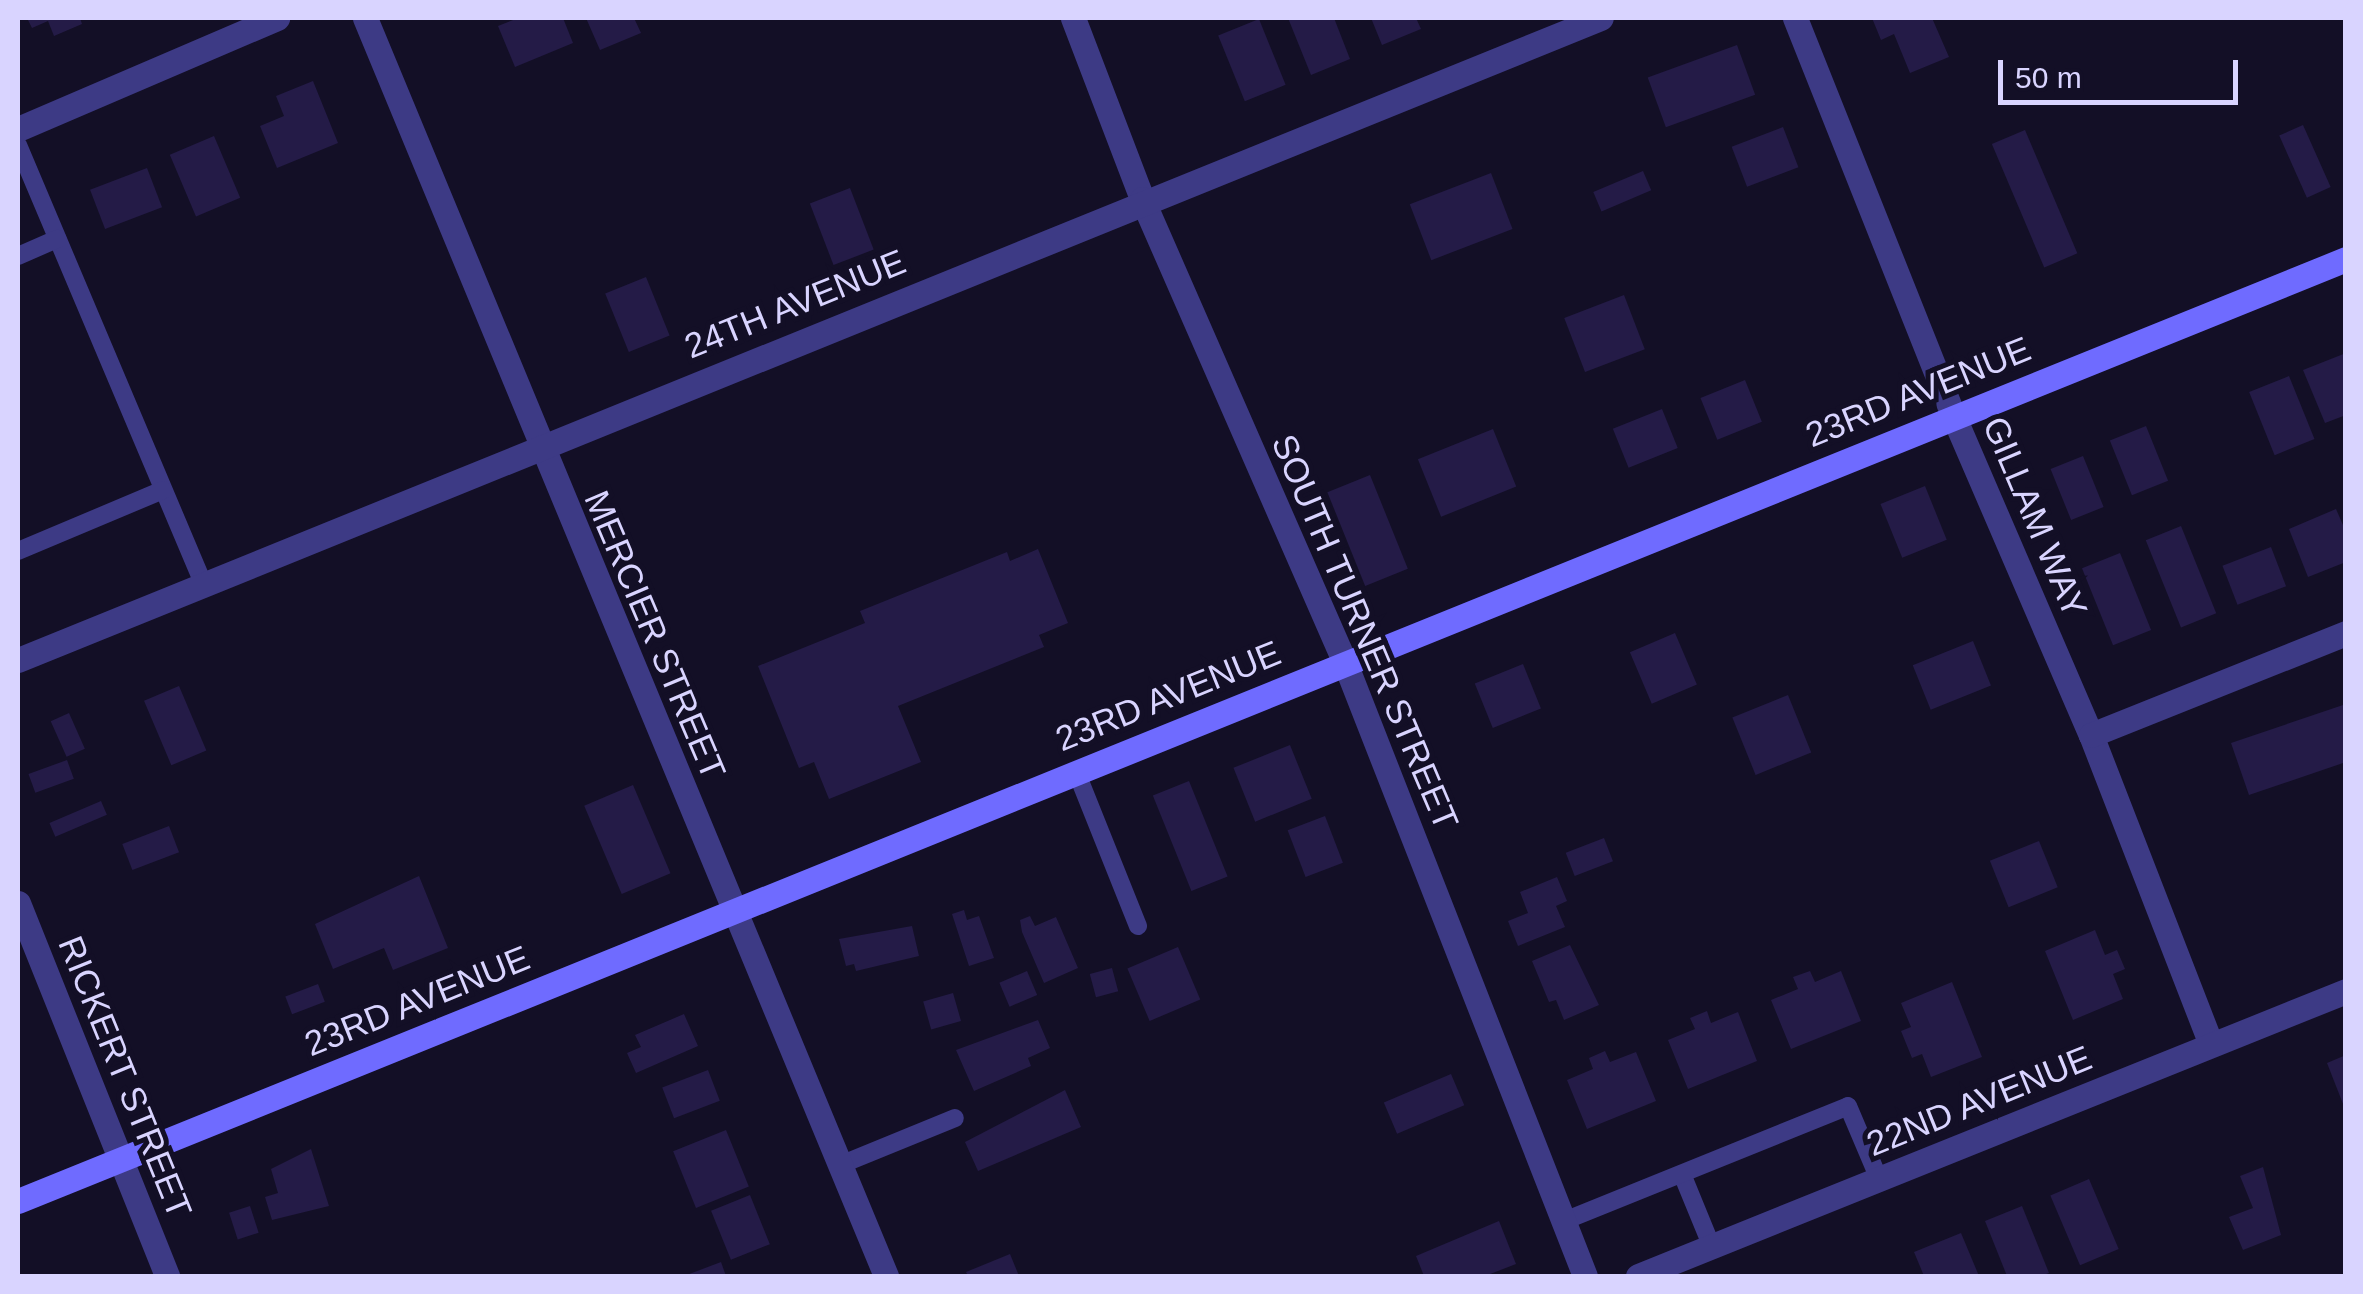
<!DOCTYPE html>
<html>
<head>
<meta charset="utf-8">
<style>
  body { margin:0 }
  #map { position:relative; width:2363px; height:1294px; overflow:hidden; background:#130f26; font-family:Arial,sans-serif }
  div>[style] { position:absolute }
  .building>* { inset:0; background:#241b47; transform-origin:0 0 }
  .lane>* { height:18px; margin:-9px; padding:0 9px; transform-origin:9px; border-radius:9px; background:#3d3a85 }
  .street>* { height:25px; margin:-12.5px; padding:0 12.5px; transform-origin:12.5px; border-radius:12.5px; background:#3d3a85 }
  .secondary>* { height:25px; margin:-12.5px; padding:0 12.5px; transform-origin:12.5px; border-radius:12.5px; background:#6f6bff }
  span { translate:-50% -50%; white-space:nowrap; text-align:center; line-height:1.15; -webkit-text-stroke:10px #130f26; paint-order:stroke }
  .street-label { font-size:35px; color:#d9d4ff }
  .frame { position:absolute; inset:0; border:20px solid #d9d4ff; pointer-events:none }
  .scale { position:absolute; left:1998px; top:60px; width:240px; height:45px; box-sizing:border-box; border:5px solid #d9d4ff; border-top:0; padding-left:12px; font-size:30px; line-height:35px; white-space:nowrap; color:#d9d4ff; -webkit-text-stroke:8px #130f26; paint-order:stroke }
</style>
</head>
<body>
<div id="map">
  <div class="building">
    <div style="clip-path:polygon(27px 18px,80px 18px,82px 24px,54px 36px,48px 21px,32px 28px)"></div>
    <div style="clip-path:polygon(518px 18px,563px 18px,573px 43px,515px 67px,498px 26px)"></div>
    <div style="clip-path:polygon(586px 18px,634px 18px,641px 33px,600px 50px)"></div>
    <div style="clip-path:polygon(1288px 18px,1334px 18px,1350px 59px,1311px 75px)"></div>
    <div style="clip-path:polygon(1371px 18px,1416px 18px,1421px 29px,1382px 45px)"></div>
    <div style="clip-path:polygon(1872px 18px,1932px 18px,1949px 57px,1910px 73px,1894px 34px,1881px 40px)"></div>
    <div style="left:1259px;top:19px;width:71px;height:44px;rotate:68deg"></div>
    <div style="left:1737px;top:45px;width:53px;height:95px;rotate:70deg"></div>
    <div style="clip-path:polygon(313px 81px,338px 143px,277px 168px,260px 126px,284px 116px,276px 96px)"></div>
    <div style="left:2303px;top:125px;width:68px;height:26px;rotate:66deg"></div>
    <div style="left:1783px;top:127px;width:43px;height:55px;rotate:69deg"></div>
    <div style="left:2025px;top:130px;width:134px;height:36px;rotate:67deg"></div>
    <div style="left:214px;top:136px;width:67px;height:48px;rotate:67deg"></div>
    <div style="left:147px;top:168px;width:42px;height:61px;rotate:69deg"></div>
    <div style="left:1643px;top:171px;width:21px;height:54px;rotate:67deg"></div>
    <div style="left:1491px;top:173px;width:60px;height:87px;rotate:69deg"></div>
    <div style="left:850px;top:188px;width:66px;height:43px;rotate:69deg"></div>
    <div style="left:646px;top:277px;width:63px;height:44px;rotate:68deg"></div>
    <div style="left:1624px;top:295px;width:58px;height:64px;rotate:69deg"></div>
    <div style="clip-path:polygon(2346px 353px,2346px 415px,2325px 423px,2303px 370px)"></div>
    <div style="left:2289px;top:376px;width:68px;height:43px;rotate:68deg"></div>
    <div style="left:1745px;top:380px;width:45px;height:48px;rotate:68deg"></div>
    <div style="left:1662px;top:409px;width:42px;height:53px;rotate:68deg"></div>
    <div style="left:2146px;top:426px;width:59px;height:39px;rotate:68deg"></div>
    <div style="left:1493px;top:429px;width:62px;height:81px;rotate:68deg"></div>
    <div style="left:2083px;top:456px;width:55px;height:35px;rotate:68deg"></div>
    <div style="left:1370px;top:475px;width:101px;height:46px;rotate:68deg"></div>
    <div style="left:1925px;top:486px;width:58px;height:48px;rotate:68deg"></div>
    <div style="clip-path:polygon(2336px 509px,2346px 532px,2346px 562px,2308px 577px,2289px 529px)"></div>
    <div style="left:2181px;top:526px;width:94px;height:38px;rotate:68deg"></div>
    <div style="left:2271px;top:547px;width:42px;height:52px;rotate:69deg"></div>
    <div style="clip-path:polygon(1038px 549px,1068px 623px,1039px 635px,1044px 647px,898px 706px,921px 762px,829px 799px,814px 762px,799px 768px,758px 666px,865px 623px,860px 611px,1007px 552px,1010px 561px)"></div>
    <div style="left:2120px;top:553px;width:83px;height:41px;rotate:68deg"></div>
    <div style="left:1675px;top:633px;width:56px;height:49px;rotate:67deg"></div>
    <div style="left:1973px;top:641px;width:48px;height:65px;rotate:68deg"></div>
    <div style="left:1523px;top:664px;width:48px;height:52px;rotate:68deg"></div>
    <div style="left:179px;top:686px;width:70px;height:38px;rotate:67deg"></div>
    <div style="left:1788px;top:695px;width:62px;height:60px;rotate:68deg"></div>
    <div style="clip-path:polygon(2346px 704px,2346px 762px,2249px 795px,2231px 743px)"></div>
    <div style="left:69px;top:713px;width:39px;height:20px;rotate:66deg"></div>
    <div style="left:1290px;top:745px;width:58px;height:61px;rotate:68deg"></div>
    <div style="left:67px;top:760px;width:20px;height:41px;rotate:70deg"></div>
    <div style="left:1189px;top:781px;width:103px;height:39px;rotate:68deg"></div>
    <div style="left:633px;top:785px;width:96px;height:53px;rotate:67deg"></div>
    <div style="left:101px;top:801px;width:15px;height:56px;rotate:67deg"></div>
    <div style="left:1325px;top:816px;width:50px;height:40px;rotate:69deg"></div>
    <div style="left:169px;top:826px;width:28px;height:50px;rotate:69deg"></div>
    <div style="left:1604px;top:838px;width:25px;height:41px;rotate:69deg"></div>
    <div style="left:2039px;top:841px;width:50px;height:53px;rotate:68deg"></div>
    <div style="clip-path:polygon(419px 876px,448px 948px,393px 970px,384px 948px,333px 969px,315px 924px)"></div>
    <div style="clip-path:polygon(1557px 877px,1567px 901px,1556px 906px,1565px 927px,1518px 946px,1508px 921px,1528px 913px,1520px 892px)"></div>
    <div style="clip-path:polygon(964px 910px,967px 920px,979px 916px,994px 958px,969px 966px,952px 914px)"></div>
    <div style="clip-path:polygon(1030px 916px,1035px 926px,1056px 917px,1078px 968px,1044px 983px,1022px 932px,1020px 920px)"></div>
    <div style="clip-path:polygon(912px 926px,919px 956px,856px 971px,854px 964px,846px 966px,839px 939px)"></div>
    <div style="clip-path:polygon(2095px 930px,2105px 955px,2117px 950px,2125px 969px,2113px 974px,2123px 999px,2073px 1020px,2045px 951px)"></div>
    <div style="clip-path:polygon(1570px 945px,1599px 1005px,1564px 1020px,1556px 1000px,1549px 1002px,1532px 961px)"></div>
    <div style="left:1178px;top:947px;width:57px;height:55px;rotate:67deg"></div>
    <div style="left:1112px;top:968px;width:24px;height:23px;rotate:75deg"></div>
    <div style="left:1027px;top:971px;width:26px;height:30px;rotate:67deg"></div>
    <div style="clip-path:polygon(1810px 971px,1815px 982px,1841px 971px,1861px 1021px,1791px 1049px,1771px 1000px,1798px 989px,1793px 977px)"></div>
    <div style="clip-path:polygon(1952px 982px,1982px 1057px,1931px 1077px,1922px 1054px,1912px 1058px,1901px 1031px,1911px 1027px,1901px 1003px)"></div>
    <div style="left:318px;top:984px;width:19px;height:35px;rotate:69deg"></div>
    <div style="left:953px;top:993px;width:29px;height:31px;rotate:74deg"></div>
    <div style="clip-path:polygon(1707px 1011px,1711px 1023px,1738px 1012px,1757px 1061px,1688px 1089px,1668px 1040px,1695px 1029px,1690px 1018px)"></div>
    <div style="clip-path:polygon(684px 1014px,698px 1046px,636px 1073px,627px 1053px,641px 1047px,635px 1035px)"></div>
    <div style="clip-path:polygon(1038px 1020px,1050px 1048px,1028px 1058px,1031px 1066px,974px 1091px,956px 1050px)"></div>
    <div style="clip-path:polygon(1605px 1051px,1610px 1062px,1636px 1052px,1656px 1101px,1587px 1129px,1567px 1080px,1593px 1069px,1589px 1058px)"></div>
    <div style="clip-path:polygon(2346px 1055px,2346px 1109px,2345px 1109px,2327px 1063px)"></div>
    <div style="left:708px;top:1070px;width:33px;height:49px;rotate:69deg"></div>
    <div style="left:1451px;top:1074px;width:34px;height:73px;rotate:67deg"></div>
    <div style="clip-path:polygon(1065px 1090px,1081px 1127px,978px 1171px,965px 1142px)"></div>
    <div style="left:726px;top:1130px;width:61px;height:57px;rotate:68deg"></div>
    <div style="clip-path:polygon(311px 1149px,329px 1206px,272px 1220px,265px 1197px,278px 1193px,271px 1169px)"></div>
    <div style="clip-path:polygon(2263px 1167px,2281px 1235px,2243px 1250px,2229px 1217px,2253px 1208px,2240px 1176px)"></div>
    <div style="left:2089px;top:1179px;width:76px;height:42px;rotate:67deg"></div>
    <div style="left:750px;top:1195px;width:53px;height:42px;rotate:68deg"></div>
    <div style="left:250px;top:1206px;width:28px;height:22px;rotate:72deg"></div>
    <div style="clip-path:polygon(2022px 1206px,2049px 1273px,2041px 1276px,2007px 1276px,1985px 1221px)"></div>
    <div style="clip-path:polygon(1499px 1221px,1516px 1264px,1485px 1276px,1424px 1276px,1416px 1256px)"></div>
    <div style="clip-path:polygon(1961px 1233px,1979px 1276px,1924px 1276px,1914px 1252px)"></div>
    <div style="clip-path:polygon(1010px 1254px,1019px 1276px,968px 1276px,966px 1272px)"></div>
    <div style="clip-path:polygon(721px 1262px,726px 1276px,684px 1276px)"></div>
  </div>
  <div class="lane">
    <div style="left:18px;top:145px;width:476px;rotate:67.1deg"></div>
    <div style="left:18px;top:256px;width:43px;rotate:-23.6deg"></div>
    <div style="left:18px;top:551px;width:157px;rotate:-22.8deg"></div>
    <div style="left:1076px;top:771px;width:167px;rotate:68.2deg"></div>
    <div style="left:840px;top:1165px;width:124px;rotate:-22.2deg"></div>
    <div style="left:1682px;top:1174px;width:79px;rotate:67.7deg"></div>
    <div style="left:1564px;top:1221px;width:306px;rotate:-22deg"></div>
    <div style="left:1848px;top:1106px;width:79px;rotate:67deg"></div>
  </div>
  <div class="street">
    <div style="left:365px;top:18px;width:1362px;rotate:67.5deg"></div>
    <div style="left:1073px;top:18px;width:194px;rotate:69.1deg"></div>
    <div style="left:1142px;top:199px;width:506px;rotate:66.37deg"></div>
    <div style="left:1345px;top:663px;width:658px;rotate:68.62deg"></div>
    <div style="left:1795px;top:18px;width:427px;rotate:68.3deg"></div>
    <div style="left:1953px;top:415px;width:348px;rotate:66.7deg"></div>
    <div style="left:2091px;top:735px;width:332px;rotate:68.8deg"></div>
    <div style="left:18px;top:129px;width:282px;rotate:-23.2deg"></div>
    <div style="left:18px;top:660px;width:1708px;rotate:-22.08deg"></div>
    <div style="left:2091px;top:735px;width:275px;rotate:-21.8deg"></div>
    <div style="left:18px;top:903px;width:402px;rotate:68.2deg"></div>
    <div style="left:1638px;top:1276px;width:763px;rotate:-21.93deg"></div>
  </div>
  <div class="secondary">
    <div style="left:18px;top:1201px;width:2511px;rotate:-22.03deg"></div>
  </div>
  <div class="street-label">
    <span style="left:795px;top:304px;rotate:-22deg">24TH AVENUE</span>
    <span style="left:1918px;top:392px;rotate:-22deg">23RD AVENUE</span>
    <span style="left:2035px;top:517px;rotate:67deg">GILLAM WAY</span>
    <span style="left:1365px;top:632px;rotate:67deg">SOUTH TURNER STREET</span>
    <span style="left:655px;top:635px;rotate:67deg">MERCIER STREET</span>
    <span style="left:1168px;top:696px;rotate:-22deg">23RD AVENUE</span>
    <span style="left:417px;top:1001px;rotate:-22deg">23RD AVENUE</span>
    <span style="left:125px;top:1077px;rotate:68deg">RICKERT STREET</span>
    <span style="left:1979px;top:1101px;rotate:-22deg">22ND AVENUE</span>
  </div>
  <div class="frame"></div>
  <div class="scale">50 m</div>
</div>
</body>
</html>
